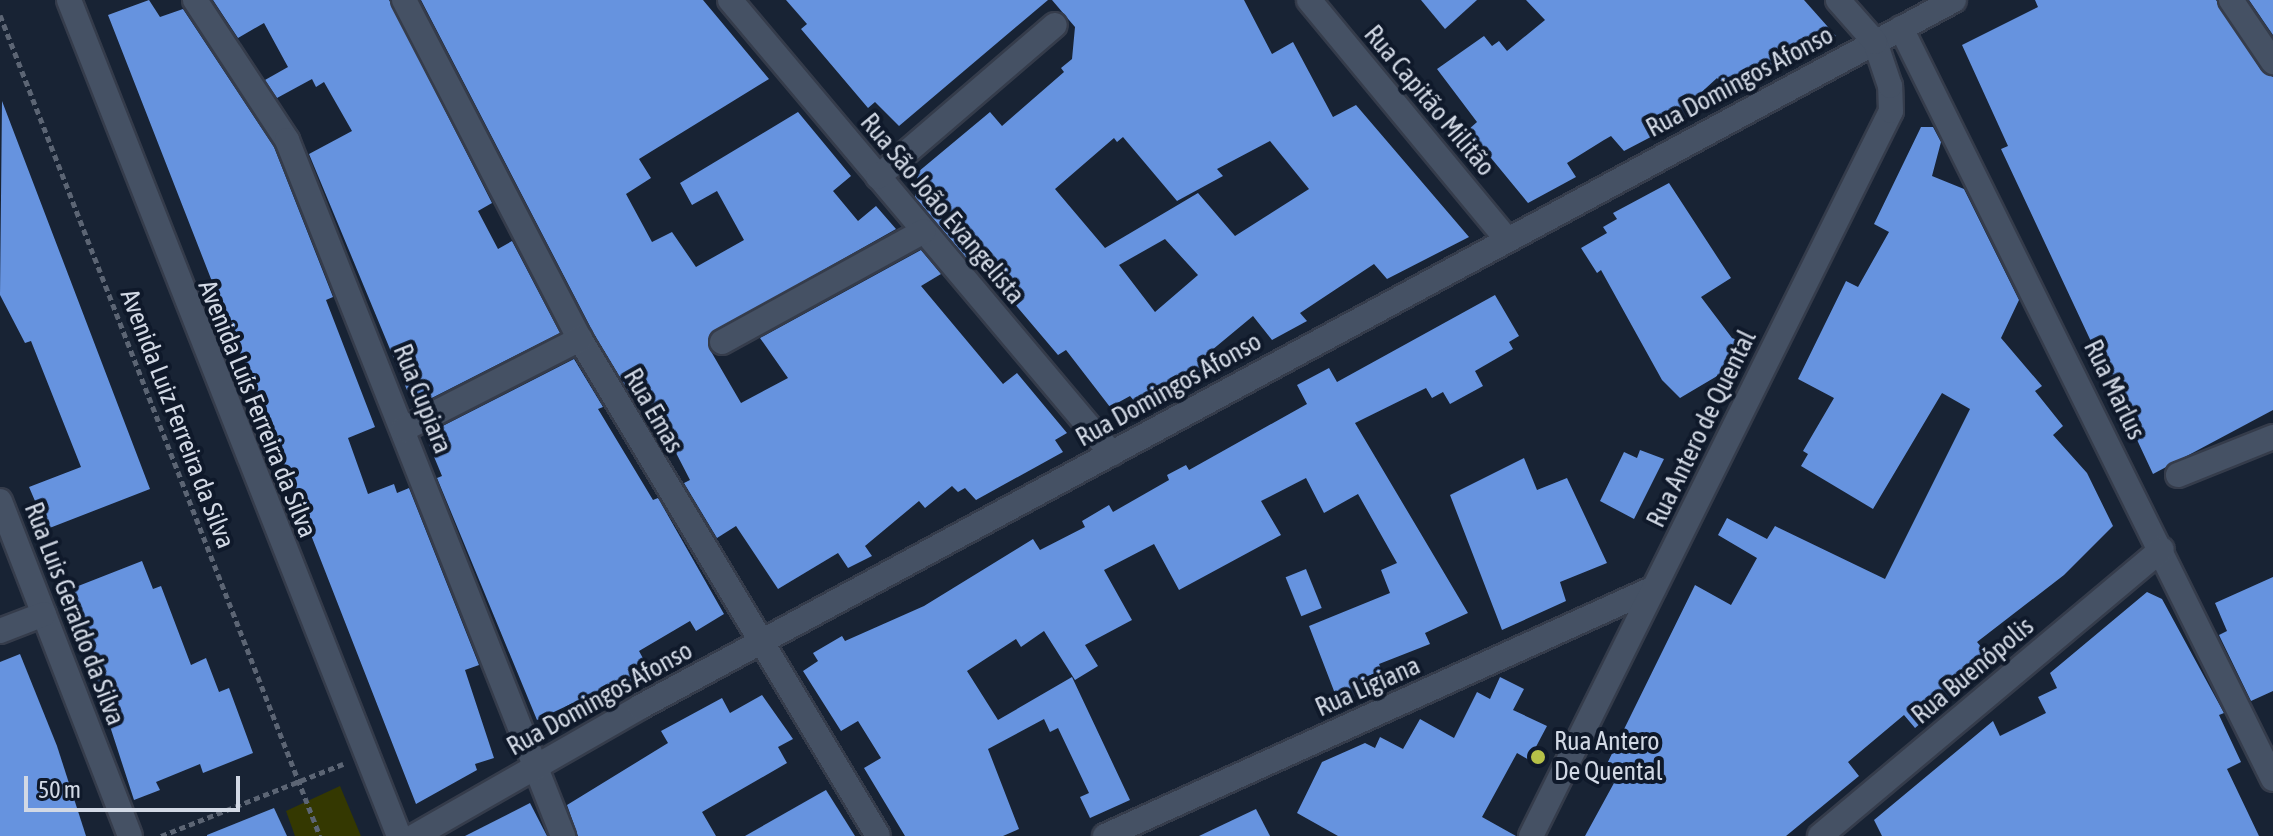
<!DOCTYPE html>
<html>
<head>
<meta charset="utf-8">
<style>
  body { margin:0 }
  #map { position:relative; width:2273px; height:836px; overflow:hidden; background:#182334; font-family:"Asap Condensed",sans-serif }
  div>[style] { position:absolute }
  .green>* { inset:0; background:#343801 }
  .building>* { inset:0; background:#6693df; transform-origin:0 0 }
  .path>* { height:5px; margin-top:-2.5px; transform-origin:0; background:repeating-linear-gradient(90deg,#5c6574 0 6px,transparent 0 10px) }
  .roads { filter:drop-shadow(2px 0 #353c4b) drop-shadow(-2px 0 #353c4b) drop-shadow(0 2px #353c4b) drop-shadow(0 -2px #353c4b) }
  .minor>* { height:24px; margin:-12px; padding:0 12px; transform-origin:12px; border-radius:12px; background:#455164 }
  .dots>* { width:22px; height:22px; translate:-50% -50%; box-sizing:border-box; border:4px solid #0f192a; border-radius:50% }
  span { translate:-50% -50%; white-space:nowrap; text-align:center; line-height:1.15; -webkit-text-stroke:8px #0f192a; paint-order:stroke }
  .street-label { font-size:26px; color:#d2d9e5 }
  .poi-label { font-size:26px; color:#d2d9e5 }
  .left { translate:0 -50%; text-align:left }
  .scale { position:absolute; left:24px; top:776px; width:216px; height:36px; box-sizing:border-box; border:4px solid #d2d9e5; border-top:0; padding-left:10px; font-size:24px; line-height:28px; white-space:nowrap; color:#d2d9e5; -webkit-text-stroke:6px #0f192a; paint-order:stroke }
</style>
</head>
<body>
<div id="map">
  <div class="green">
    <div style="clip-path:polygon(340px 786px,361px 836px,295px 836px,286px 811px)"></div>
  </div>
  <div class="building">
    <div style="clip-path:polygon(149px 0,160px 17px,183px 9px,274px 147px,333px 297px,326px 300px,375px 427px,348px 438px,368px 494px,394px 484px,397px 493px,409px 488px,479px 665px,465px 670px,494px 758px,475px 764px,477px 770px,416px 804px,108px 15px)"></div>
    <div style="clip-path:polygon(213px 0,389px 0,492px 203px,478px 211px,498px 249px,512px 241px,560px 333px,414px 407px,309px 154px,352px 131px,324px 82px,316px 87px,312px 79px,277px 98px,265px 80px,288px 67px,264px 23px,238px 38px)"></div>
    <div style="clip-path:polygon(421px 0,703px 0,769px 79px,639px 159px,651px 178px,626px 194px,652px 242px,672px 232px,696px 267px,744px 240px,717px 191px,692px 205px,680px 183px,798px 112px,851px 176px,833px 191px,858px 221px,876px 206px,896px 229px,710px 334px,709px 348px,741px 403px,788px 378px,760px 338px,921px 250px,941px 274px,921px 286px,1003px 384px,1017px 373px,1067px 433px,1055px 440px,1063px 452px,976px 500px,965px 488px,958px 492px,952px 486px,925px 508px,919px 501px,865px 546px,872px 556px,848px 568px,838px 553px,778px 589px,736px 526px,717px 538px,684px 483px,690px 480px,641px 385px,629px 392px,593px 332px)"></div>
    <div style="clip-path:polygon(786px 0,1048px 0,899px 126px,875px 102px,868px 108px,801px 29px,807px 24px)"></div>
    <div style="clip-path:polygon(evenodd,1052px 0,1244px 0,1272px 54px,1293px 42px,1333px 117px,1356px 105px,1469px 237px,1387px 279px,1374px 264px,1300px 313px,1307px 321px,1272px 340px,1253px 316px,1200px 360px,1211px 373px,1142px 410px,1130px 396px,1110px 407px,1066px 350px,1058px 355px,974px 256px,968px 260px,915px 197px,918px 172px,990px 112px,1002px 126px,1064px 72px,1061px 68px,1072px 59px,1075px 27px,1052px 0,1123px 137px,1177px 201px,1223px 176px,1217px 169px,1270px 141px,1309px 189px,1235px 236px,1198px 193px,1105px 248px,1055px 189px,1114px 138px,1117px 142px,1123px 137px,1052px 0,1165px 239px,1198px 275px,1155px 312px,1119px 265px,1165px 239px)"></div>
    <div style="clip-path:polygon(1421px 0,1477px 0,1445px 29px)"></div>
    <div style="clip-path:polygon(1526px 0,1804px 0,1836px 36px,1730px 94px,1717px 78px,1683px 109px,1689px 117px,1624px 151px,1611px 136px,1604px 140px,1567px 163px,1576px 177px,1528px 203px,1468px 130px,1477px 122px,1437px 69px,1484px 36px,1492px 46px,1499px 41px,1507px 51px,1545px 20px)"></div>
    <div style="clip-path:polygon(2035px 0,2216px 0,2261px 70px,2273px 77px,2273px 410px,2153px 474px,2001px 149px,2008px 146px,1962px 45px,2038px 7px)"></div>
    <div style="clip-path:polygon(2249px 0,2273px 0,2273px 35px)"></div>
    <div style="clip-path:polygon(2px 101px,150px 489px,47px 529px,29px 487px,81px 467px,31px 341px,25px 343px,0 295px)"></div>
    <div style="clip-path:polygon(1921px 127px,1933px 127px,1941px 142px,1932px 176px,1964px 189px,2019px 300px,2001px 338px,2042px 386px,2035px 391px,2063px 426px,2053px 435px,2087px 473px,2113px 526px,2064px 575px,1977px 642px,1994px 662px,1915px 728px,1904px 715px,1848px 762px,1859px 776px,1786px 836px,1585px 836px,1614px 783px,1601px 776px,1695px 585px,1731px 605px,1757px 558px,1718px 535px,1727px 518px,1767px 539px,1775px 526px,1885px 579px,1970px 409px,1942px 393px,1873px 509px,1801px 466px,1808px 454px,1803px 451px,1834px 398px,1798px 379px,1846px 281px,1858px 287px,1889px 232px,1874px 224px)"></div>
    <div style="clip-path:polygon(1669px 183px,1731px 278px,1701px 297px,1732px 338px,1742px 342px,1729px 369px,1680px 398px,1662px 380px,1601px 270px,1597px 273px,1581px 248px,1607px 233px,1603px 227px,1617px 219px,1613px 213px)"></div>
    <div style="clip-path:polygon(1495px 295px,1519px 336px,1509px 342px,1513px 349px,1475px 371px,1483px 386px,1450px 404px,1443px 392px,1432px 398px,1426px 388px,1355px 423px,1468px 613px,1425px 633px,1430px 644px,1379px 664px,1382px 671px,1365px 677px,1367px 691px,1339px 704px,1309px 626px,1390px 593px,1381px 570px,1397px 563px,1358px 494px,1324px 513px,1306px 478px,1261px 501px,1281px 535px,1179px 590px,1154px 544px,1104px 570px,1132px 620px,1085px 645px,1098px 666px,1075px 680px,1044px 631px,1021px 647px,1016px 639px,967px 671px,998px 720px,1072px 677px,1130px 800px,1090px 818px,1080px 797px,1089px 793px,1058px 728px,1050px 732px,1044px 719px,988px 749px,1019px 829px,1003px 836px,905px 836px,864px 768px,881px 758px,858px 721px,841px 731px,803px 671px,818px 661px,813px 653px,842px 636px,845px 641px,924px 606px,1033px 539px,1040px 550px,1085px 527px,1082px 521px,1109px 505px,1113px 512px,1169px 480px,1167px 475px,1186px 465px,1189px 470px,1307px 404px,1297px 385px,1329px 368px,1337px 382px)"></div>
    <div style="clip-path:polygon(574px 359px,603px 407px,598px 409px,653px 500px,658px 498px,724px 614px,696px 631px,690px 621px,639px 651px,645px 662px,629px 670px,636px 684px,626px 690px,599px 704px,594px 693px,537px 720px,437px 478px,442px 476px,425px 435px)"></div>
    <div style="clip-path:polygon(1640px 450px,1664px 459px,1634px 519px,1600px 501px,1624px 452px,1637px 458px)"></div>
    <div style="clip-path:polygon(1524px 458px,1537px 490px,1567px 478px,1607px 563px,1560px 582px,1566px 601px,1502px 630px,1450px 495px)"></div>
    <div style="clip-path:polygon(142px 561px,153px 589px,161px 586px,191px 665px,206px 658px,219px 692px,229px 688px,253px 753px,203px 773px,200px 764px,156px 782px,160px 790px,134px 800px,94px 677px,102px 673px,68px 590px)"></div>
    <div style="left:1306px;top:569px;width:42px;height:22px;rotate:68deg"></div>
    <div style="clip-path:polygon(2273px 577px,2273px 691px,2251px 701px,2219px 635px,2227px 631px,2215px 603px)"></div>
    <div style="clip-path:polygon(2147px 592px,2162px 599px,2224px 713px,2219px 715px,2241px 762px,2227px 769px,2259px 836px,1882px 836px,1874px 820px,1993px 721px,2000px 736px,2046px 713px,2038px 697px,2057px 688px,2050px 673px)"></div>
    <div style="clip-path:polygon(20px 654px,57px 746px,86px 836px,0 836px,0 662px)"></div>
    <div style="clip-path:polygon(1500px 677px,1524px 689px,1513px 710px,1547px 726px,1529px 760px,1517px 753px,1482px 817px,1516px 836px,1338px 836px,1297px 813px,1322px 762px,1365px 743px,1375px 748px,1380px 737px,1403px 749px,1420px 719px,1454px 738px,1477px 692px,1490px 699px)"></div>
    <div style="clip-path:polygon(762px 695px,793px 739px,778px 747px,787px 763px,702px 812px,716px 836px,578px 836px,567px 805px,668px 743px,661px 731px,722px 698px,730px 713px)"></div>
    <div style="clip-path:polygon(826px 790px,855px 836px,745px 836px,817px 795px)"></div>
    <div style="clip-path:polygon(530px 803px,547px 836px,465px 836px)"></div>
    <div style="clip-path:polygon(274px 808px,287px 836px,207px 836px,207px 835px)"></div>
    <div style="clip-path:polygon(1256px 809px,1270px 836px,1199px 836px)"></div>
  </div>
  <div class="path">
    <div style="left:0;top:15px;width:881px;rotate:68.71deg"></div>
    <div style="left:161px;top:836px;width:196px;rotate:-21.6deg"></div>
  </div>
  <div class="roads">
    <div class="minor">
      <div style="left:69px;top:0;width:899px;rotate:68.46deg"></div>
      <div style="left:195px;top:0;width:168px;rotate:56.7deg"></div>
      <div style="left:287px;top:140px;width:749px;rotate:68.37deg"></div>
      <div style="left:404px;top:0;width:382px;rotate:62.6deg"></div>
      <div style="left:580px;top:339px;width:579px;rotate:59.05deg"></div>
      <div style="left:730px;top:0;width:593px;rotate:49.92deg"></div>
      <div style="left:1309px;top:0;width:309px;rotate:50.4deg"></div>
      <div style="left:2231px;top:0;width:75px;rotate:55.9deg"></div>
      <div style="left:1901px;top:28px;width:838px;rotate:63.65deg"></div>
      <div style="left:878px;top:177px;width:233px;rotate:-40.7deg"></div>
      <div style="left:722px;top:342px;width:230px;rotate:-28.8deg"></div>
      <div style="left:404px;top:429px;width:198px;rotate:-27.1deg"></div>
      <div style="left:2178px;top:475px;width:102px;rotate:-21.8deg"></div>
      <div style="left:0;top:501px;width:359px;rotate:68.8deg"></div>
      <div style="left:0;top:631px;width:47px;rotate:-21.1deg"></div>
      <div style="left:415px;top:836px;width:259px;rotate:-29.8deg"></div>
      <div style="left:640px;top:707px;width:1492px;rotate:-28.28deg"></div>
      <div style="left:1105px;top:836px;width:602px;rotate:-24.31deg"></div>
      <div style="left:1531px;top:836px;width:809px;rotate:-63.59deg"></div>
      <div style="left:1891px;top:111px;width:25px;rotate:-92deg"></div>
      <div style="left:1890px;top:86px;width:46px;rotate:-108.8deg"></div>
      <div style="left:1875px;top:42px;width:56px;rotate:-131.4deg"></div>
      <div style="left:1820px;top:836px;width:446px;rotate:-40deg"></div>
    </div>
  </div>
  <div class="dots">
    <div style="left:1538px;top:757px;background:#b6c148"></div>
  </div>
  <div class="street-label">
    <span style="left:1740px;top:82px;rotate:-28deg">Rua Domingos Afonso</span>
    <span style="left:1429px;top:101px;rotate:50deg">Rua Capitão Militão</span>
    <span style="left:942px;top:209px;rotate:50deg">Rua São João Evangelista</span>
    <span style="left:1169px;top:390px;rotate:-29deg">Rua Domingos Afonso</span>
    <span style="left:2114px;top:390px;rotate:64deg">Rua Marlus</span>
    <span style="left:422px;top:399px;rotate:68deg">Rua Cupiara</span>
    <span style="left:257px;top:409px;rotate:68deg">Avenida Luís Ferreira da Silva</span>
    <span style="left:653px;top:411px;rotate:60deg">Rua Emas</span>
    <span style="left:177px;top:419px;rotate:69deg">Avenida Luiz Ferreira da Silva</span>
    <span style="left:1702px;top:429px;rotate:-64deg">Rua Antero de Quental</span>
    <span style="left:74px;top:614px;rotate:69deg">Rua Luis Geraldo da Silva</span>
    <span style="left:1973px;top:671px;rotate:-40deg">Rua Buenópolis</span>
    <span style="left:1368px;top:687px;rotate:-24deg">Rua Ligiana</span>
    <span style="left:600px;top:699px;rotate:-29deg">Rua Domingos Afonso</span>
  </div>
  <div class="poi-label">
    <span class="left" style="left:1554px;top:757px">Rua Antero<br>De Quental</span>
  </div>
  <div class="scale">50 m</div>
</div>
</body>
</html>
